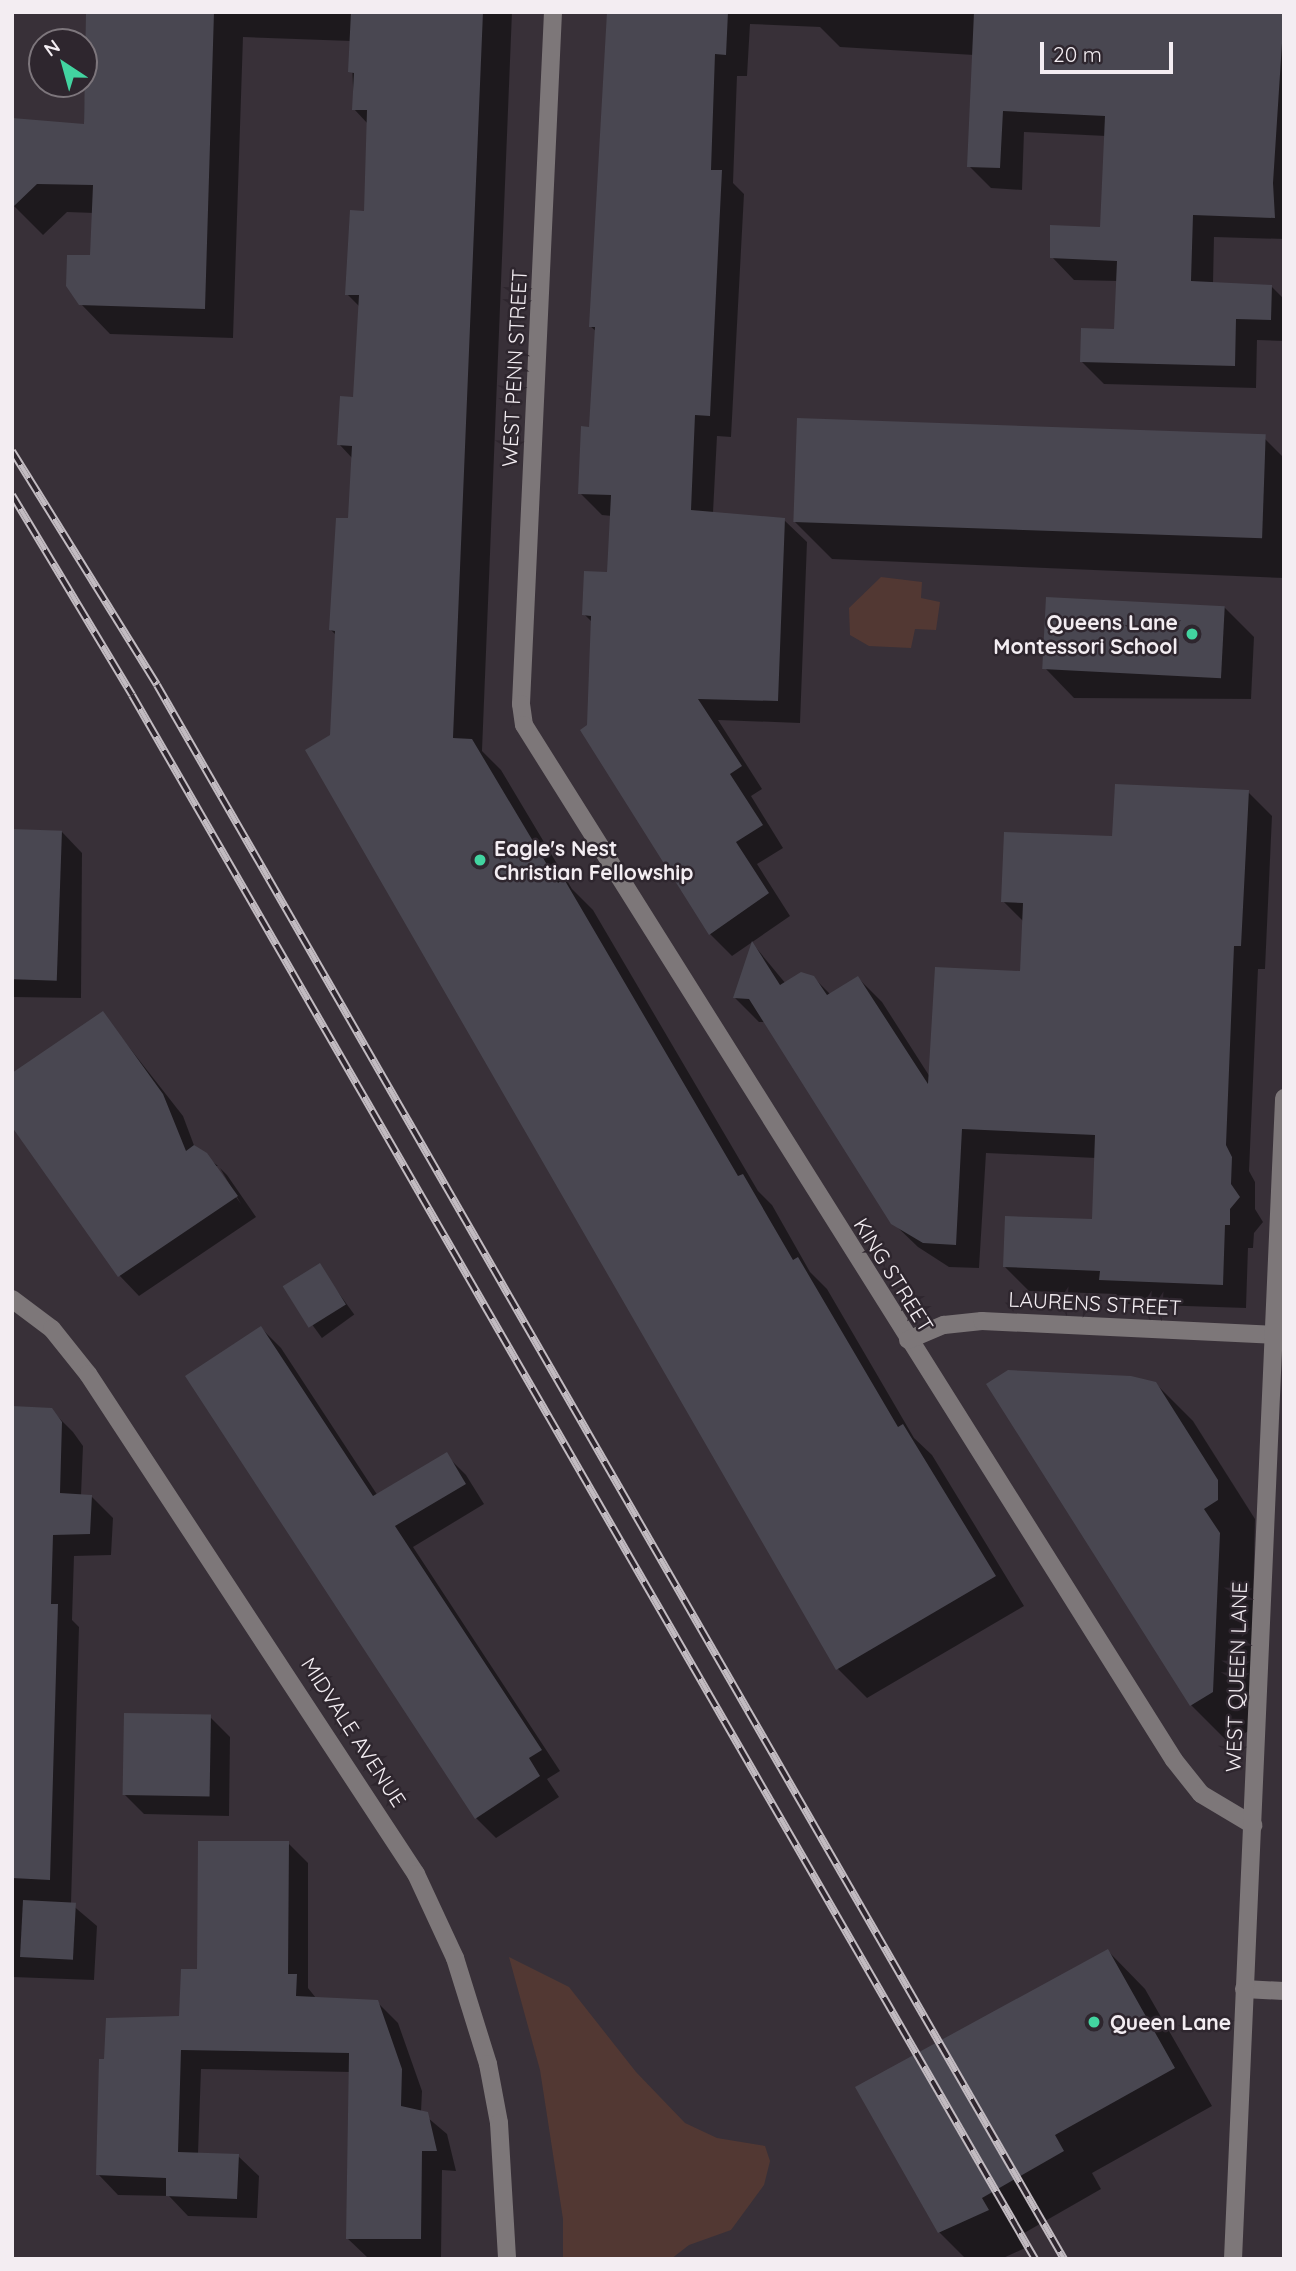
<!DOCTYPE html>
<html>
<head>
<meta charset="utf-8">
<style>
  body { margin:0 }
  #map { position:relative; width:1296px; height:2271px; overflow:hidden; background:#383038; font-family:Quicksand,sans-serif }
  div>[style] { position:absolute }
  .green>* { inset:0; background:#523833 }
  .shadow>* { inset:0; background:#0007; transform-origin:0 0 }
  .building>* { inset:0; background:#494751; transform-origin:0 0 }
  .minor>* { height:18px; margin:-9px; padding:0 9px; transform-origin:9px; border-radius:9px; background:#7d7779 }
  .rail>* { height:8px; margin-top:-4px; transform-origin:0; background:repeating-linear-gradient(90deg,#2e262e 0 16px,#c2bbc1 0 32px); box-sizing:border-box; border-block:2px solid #c2bbc1 }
  .dots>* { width:19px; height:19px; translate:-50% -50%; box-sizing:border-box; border:4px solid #2e262e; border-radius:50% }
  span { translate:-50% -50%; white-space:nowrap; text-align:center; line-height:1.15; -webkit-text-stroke:5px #2e262e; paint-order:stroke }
  .street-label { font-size:21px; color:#f3edf2 }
  .poi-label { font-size:21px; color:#f3edf2; font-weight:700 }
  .right { translate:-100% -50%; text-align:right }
  .left { translate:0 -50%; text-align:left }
  .frame { position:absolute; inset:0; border:14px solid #f3edf2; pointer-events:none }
  .north { position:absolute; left:28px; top:28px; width:70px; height:70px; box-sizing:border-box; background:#2e262e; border:2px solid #7d767c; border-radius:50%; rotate:324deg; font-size:19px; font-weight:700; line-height:28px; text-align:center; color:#f3edf2 }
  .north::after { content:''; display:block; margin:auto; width:24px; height:32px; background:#42d4a0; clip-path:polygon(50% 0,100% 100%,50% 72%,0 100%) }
  .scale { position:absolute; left:1040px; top:42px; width:133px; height:32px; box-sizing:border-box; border:4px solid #f3edf2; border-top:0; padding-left:9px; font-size:21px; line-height:24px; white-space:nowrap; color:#f3edf2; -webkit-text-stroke:5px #2e262e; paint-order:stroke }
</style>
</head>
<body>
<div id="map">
  <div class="green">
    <div style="clip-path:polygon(881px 577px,922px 582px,921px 598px,940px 602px,936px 630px,915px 629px,911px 648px,869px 646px,850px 635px,849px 608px)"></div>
    <div style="clip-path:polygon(509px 1957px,569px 1987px,636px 2072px,685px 2123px,717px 2138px,765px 2146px,770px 2161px,764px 2185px,731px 2230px,689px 2245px,671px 2259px,563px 2259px,563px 2219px,540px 2070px)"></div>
  </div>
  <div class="shadow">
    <div style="clip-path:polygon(88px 12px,512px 12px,482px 751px,501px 770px,572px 889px,593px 910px,758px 1191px,772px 1205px,810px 1272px,827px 1289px,914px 1438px,932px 1455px,1024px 1606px,867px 1698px,838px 1669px,307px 750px,332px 736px,336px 635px,331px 630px,350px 520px,353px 459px,339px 444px,355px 399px,360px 307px,347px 294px,366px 213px,368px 124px,354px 109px,351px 41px,243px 37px,233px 338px,110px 334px,81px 304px,92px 257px,94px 213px,67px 212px,43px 235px,14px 206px,12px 189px,12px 123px,84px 126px)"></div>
    <div style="clip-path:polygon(608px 12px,1284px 12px,1284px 239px,1214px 237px,1213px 284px,1271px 286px,1284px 299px,1284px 341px,1257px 340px,1256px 388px,1104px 384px,1082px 362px,1115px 331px,1118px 281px,1074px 280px,1052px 257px,1102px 228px,1106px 136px,1024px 132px,1022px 190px,991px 188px,969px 166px,974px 55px,840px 47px,820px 27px,750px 24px,747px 76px,737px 76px,733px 183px,744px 194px,731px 437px,717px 436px,713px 513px,784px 520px,807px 542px,800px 723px,718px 720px,762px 789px,751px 796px,783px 848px,757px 864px,790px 916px,732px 956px,710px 934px,582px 730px,589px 726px,593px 623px,584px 614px,609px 574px,612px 516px,602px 515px,580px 493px,590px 429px,597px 332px,590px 326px)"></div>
    <div style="clip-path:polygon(1265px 439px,1284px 458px,1284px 578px,832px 559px,794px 521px)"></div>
    <div style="clip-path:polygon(1224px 607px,1254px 637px,1251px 699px,1074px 698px,1045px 668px)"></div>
    <div style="clip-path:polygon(1248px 792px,1272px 816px,1265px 969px,1258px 969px,1249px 1171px,1255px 1182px,1255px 1209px,1263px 1222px,1254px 1233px,1253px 1248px,1248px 1248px,1246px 1308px,1125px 1304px,1116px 1294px,1029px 1291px,1005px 1267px,1093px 1221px,1096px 1158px,986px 1153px,979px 1268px,949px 1267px,918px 1247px,893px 1223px,766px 1022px,759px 1022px,735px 998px,753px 944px,786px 984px,813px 977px,831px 995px,858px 978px,882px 1002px,930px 1077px,1022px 972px,1024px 922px,1003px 901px,1114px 838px)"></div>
    <div style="clip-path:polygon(62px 832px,82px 853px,81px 998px,12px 997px,12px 839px)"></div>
    <div style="clip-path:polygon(103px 1014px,183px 1116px,195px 1148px,218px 1166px,214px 1166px,241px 1204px,220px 1168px,227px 1175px,256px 1217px,139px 1296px,119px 1275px)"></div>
    <div style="left:319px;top:1266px;width:60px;height:40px;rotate:54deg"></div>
    <div style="clip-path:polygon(261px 1328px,281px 1348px,378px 1496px,446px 1455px,466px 1475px,484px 1504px,413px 1547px,560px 1771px,547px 1779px,559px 1797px,496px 1838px,476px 1818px)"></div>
    <div style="clip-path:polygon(1155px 1383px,1193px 1421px,1255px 1519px,1250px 1730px,1229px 1743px,1191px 1705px)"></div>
    <div style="clip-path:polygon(12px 1408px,51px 1410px,73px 1432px,83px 1446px,81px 1496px,92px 1497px,113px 1518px,111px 1555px,74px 1556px,72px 1620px,79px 1627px,71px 1904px,97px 1926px,94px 1980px,12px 1977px)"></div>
    <div style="clip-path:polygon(210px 1717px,230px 1737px,229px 1816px,144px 1814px,124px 1794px)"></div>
    <div style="clip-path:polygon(288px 1843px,308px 1863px,308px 1988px,316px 1998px,377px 2002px,398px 2023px,422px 2091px,421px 2112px,447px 2134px,456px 2171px,442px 2170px,441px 2259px,368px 2258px,347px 2238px,350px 2072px,201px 2069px,198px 2154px,238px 2156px,259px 2176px,257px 2218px,188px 2216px,169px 2196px,118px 2195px,98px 2174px,106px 2060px,181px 2018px,199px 1971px)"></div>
    <div style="clip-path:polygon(1108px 1951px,1145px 1989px,1212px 2106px,1092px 2173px,1101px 2189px,1019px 2236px,1025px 2248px,1001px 2259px,966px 2259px,939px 2232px)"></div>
  </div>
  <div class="building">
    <div style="clip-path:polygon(86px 12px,214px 12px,205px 309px,79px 305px,66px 286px,67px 255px,90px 255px,93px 185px,37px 184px,13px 207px,12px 118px,84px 124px)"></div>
    <div style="clip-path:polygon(351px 12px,483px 12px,453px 738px,472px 739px,558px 883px,564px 879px,738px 1176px,743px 1174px,793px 1260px,798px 1257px,898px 1427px,903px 1424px,996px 1576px,836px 1670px,305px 750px,330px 735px,335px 631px,329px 630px,336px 518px,348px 518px,350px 481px,352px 446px,337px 445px,340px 396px,353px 397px,359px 295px,345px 295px,350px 210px,364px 211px,367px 110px,352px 110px,354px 73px,348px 72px)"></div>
    <div style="clip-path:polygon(607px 12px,728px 12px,726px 55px,715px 54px,711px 170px,722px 170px,710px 416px,695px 415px,691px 510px,785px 518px,778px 701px,698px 699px,742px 766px,730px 774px,763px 825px,736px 842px,769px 893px,709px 935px,580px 730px,587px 725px,591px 616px,582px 615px,584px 571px,607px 572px,611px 495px,578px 494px,581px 426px,589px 427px,595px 327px,589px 327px)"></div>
    <div style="clip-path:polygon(974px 12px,1284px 12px,1273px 183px,1275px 218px,1193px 215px,1191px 281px,1272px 285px,1271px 320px,1236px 319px,1235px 366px,1080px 362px,1081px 328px,1114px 329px,1117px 261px,1050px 258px,1050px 225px,1100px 227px,1105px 116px,1003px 111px,1000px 168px,967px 167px)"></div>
    <div style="left:797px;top:418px;width:469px;height:104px;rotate:2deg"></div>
    <div style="left:1046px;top:597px;width:179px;height:72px;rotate:3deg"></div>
    <div style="clip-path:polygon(1115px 784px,1249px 790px,1241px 946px,1234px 946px,1226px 1145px,1232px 1157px,1231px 1184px,1240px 1197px,1230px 1209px,1230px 1225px,1225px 1225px,1223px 1285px,1099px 1280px,1100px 1271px,1003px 1267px,1005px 1216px,1092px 1219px,1095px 1135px,962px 1129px,956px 1245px,923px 1243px,891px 1224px,749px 999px,733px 998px,752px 941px,780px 985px,801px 972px,814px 976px,827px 995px,858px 976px,928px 1084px,935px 967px,1020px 971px,1023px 903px,1001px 902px,1004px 832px,1112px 836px)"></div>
    <div style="left:12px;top:829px;width:50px;height:150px;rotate:2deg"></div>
    <div style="clip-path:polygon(103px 1011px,163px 1094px,186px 1151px,194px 1145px,207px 1153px,238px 1196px,118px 1277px,12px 1127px,12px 1073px)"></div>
    <div style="left:320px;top:1263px;width:49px;height:44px;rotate:58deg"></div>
    <div style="clip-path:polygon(261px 1326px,373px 1496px,447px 1452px,466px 1484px,395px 1526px,542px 1750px,529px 1758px,540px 1776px,475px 1819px,185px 1376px)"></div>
    <div style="clip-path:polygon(1008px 1370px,1131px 1376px,1156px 1382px,1218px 1480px,1218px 1500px,1204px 1509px,1220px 1533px,1213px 1692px,1190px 1706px,986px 1384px)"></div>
    <div style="clip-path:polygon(12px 1406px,52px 1408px,62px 1422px,60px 1493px,92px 1495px,90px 1534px,53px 1535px,51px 1604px,58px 1604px,50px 1880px,12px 1878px)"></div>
    <div style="left:124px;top:1713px;width:87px;height:82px;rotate:1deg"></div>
    <div style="clip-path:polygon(198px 1841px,289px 1841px,288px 1974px,297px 1974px,296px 1996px,378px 2000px,402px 2069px,401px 2106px,428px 2112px,437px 2151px,422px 2151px,421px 2239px,346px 2239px,349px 2053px,181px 2050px,178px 2152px,239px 2154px,237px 2199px,166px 2196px,166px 2178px,96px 2175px,99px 2059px,104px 2059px,106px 2018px,179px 2016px,181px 1969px,197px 1969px)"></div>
    <div style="left:23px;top:1900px;width:53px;height:57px;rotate:3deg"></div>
    <div style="clip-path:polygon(1108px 1949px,1175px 2068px,1055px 2135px,1064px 2151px,982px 2198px,989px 2210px,938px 2233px,855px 2087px)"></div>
  </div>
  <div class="minor">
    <div style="left:553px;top:12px;width:693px;rotate:92.65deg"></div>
    <div style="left:521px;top:704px;width:21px;rotate:82deg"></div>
    <div style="left:524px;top:725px;width:1222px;rotate:57.87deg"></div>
    <div style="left:1174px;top:1760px;width:43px;rotate:51.5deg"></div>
    <div style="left:1201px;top:1794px;width:61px;rotate:30.8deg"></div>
    <div style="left:12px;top:1299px;width:50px;rotate:36.9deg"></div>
    <div style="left:52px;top:1329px;width:58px;rotate:51.3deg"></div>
    <div style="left:88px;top:1374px;width:598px;rotate:56.74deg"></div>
    <div style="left:416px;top:1874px;width:93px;rotate:65.1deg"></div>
    <div style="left:455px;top:1958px;width:111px;rotate:72.7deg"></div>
    <div style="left:488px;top:2064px;width:60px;rotate:79.4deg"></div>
    <div style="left:499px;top:2123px;width:136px;rotate:86.6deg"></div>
    <div style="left:908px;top:1340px;width:39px;rotate:-23deg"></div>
    <div style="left:944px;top:1325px;width:38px;rotate:-6deg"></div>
    <div style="left:982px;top:1321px;width:302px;rotate:2.7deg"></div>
    <div style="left:1244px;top:1989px;width:40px;rotate:2.9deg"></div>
    <div style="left:1233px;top:2259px;width:1162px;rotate:-87.48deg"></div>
  </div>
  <div class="rail">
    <div style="left:12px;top:451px;width:275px;rotate:58.2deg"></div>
    <div style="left:157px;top:685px;width:1817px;rotate:60.05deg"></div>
    <div style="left:12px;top:495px;width:233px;rotate:59deg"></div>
    <div style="left:132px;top:695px;width:1806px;rotate:60deg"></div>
  </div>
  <div class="dots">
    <div style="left:1192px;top:634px;background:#42d4a0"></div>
    <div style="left:480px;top:860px;background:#42d4a0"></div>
    <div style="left:1094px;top:2022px;background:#42d4a0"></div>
  </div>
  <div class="street-label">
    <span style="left:514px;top:368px;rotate:-87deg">WEST PENN STREET</span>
    <span style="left:894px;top:1275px;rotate:58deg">KING STREET</span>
    <span style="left:1095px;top:1303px;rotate:3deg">LAURENS STREET</span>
    <span style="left:1236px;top:1677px;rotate:-88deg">WEST QUEEN LANE</span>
    <span style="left:354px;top:1732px;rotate:57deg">MIDVALE AVENUE</span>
  </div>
  <div class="poi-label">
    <span class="right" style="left:1178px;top:634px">Queens Lane<br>Montessori School</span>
    <span class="left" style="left:494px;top:860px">Eagle's Nest<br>Christian Fellowship</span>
    <span class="left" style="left:1110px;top:2022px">Queen Lane</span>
  </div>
  <div class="frame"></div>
  <div class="north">N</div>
  <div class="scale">20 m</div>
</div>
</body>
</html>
